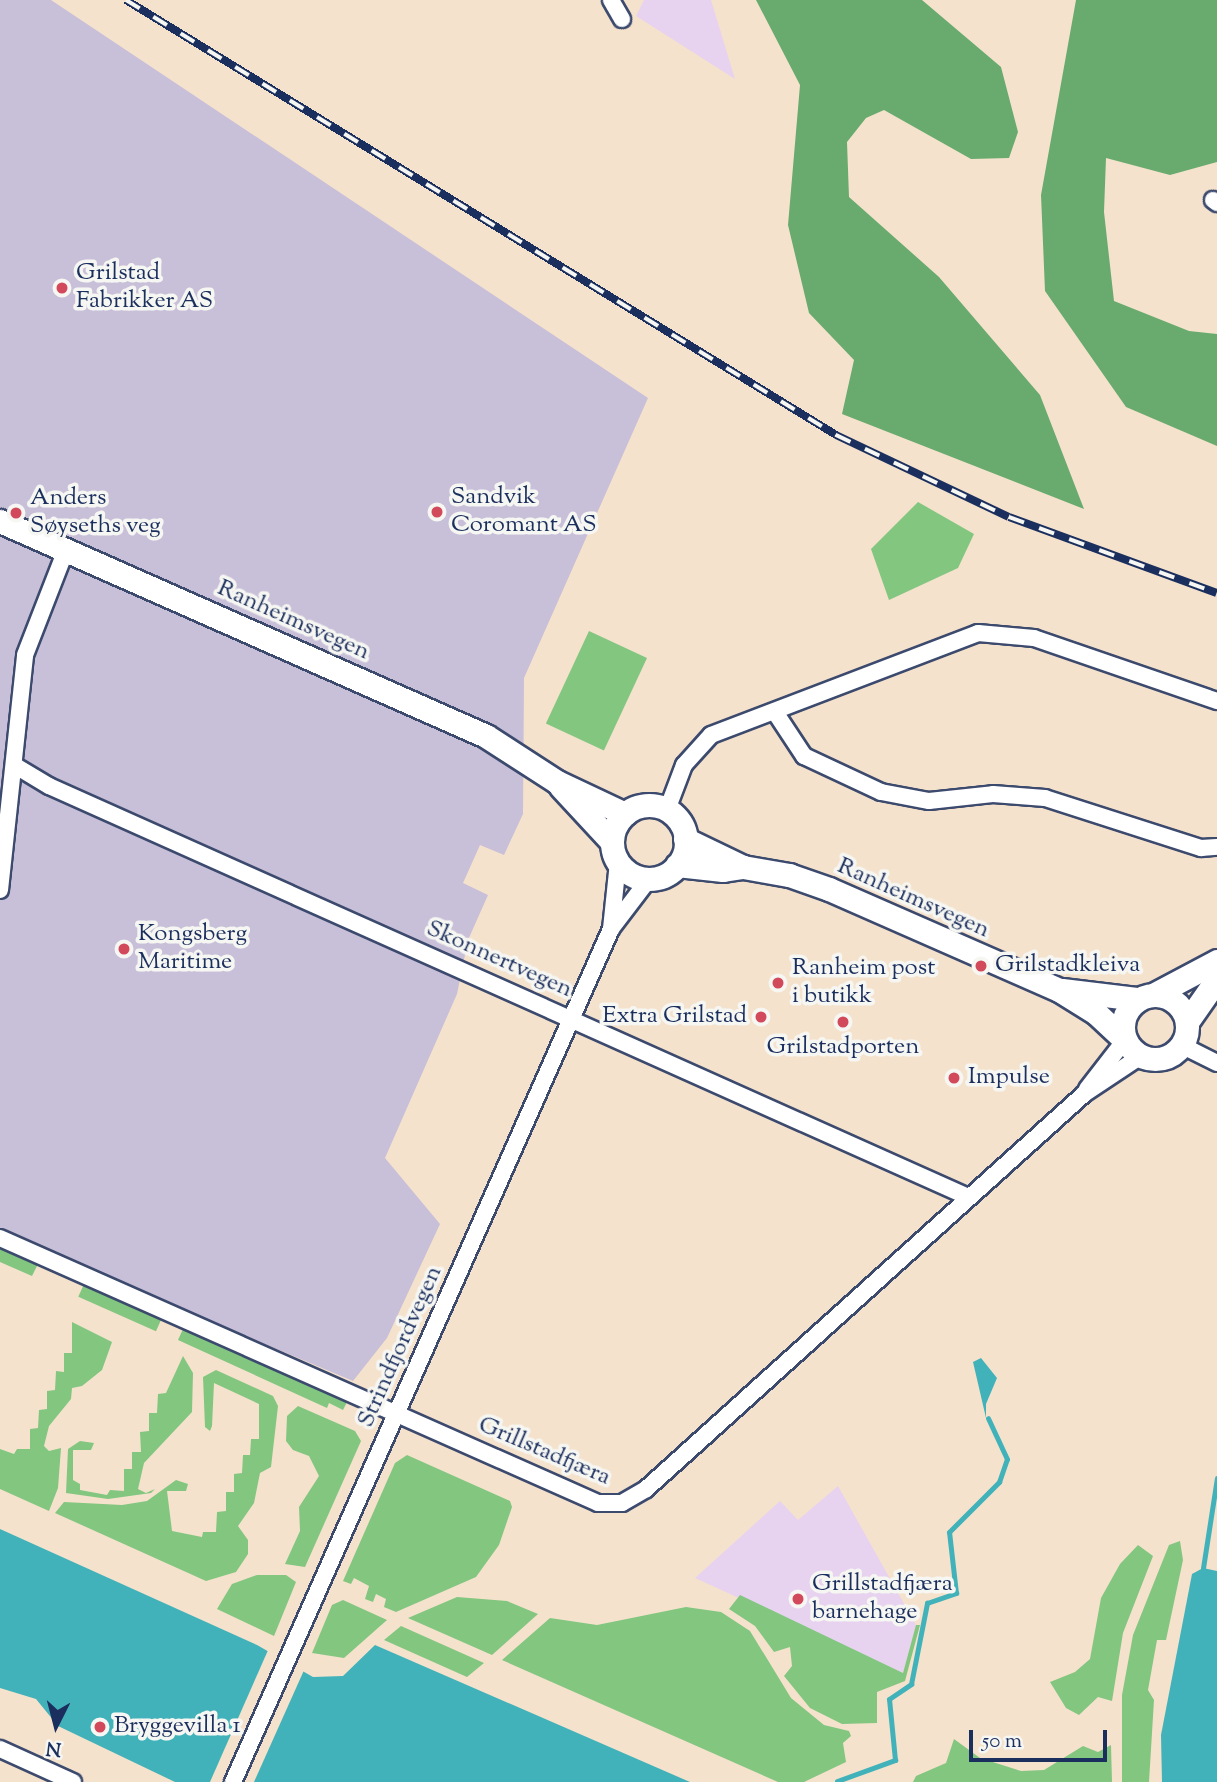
<!DOCTYPE html>
<html>
<head>
<meta charset="utf-8">
<style>
  body { margin:0 }
  #map { position:relative; width:1217px; height:1782px; overflow:hidden; background:#f5e2cc; font-family:"Sorts Mill Goudy",serif }
  div>[style] { position:absolute }
  .built>* { inset:0; background:#e7d2ef }
  .industrial>* { inset:0; background:#c8bfd8 }
  .green>* { inset:0; background:#82c680; transform-origin:0 0 }
  .forest>* { inset:0; background:#69ab6e }
  .water>* { inset:0; background:#42b2ba }
  .pier>* { inset:0; background:#f5e2cc }
  .stream>* { height:5px; margin:-2.5px; padding:0 2.5px; transform-origin:2.5px; border-radius:2.5px; background:#42b2ba }
  .roads { filter:drop-shadow(2px 0 #3c4a6e) drop-shadow(-2px 0 #3c4a6e) drop-shadow(0 2px #3c4a6e) drop-shadow(0 -2px #3c4a6e) }
  .street>* { height:16px; margin:-8px; padding:0 8px; transform-origin:8px; border-radius:8px; background:#fff }
  .secondary>* { height:23px; margin:-11.5px; padding:0 11.5px; transform-origin:11.5px; border-radius:11.5px; background:#fff }
  .secondary>.ring { margin:-11.5px; padding:0; box-sizing:content-box; background:none; border:23px solid #fff; border-radius:50% }
  .rail>* { height:8px; margin-top:-4px; transform-origin:0; background:repeating-linear-gradient(90deg,#f6f6f2 0 16px,#1b2f5e 0 32px); box-sizing:border-box; border-block:2px solid #1b2f5e }
  .dots>* { width:19px; height:19px; translate:-50% -50%; box-sizing:border-box; border:4px solid #f6f6f2; border-radius:50% }
  span { translate:-50% -50%; white-space:nowrap; text-align:center; line-height:1.15; -webkit-text-stroke:7px #f6f6f2; paint-order:stroke }
  .poi-label { font-size:24px; color:#1b2f5e }
  .left { translate:0 -50%; text-align:left }
  .right { translate:-100% -50%; text-align:right }
  .street-label { font-size:24px; color:#1b2f5e }
  .north { position:absolute; left:21px; top:1691px; width:70px; height:70px; -webkit-text-stroke:5px #f6f6f2; paint-order:stroke; rotate:186deg; font-size:19px; font-weight:700; line-height:28px; text-align:center; color:#1b2f5e }
  .north::after { content:''; display:block; margin:auto; width:24px; height:32px; background:#1b2f5e; clip-path:polygon(50% 0,100% 100%,50% 72%,0 100%) }
  .scale { position:absolute; left:969px; top:1730px; width:138px; height:32px; box-sizing:border-box; border:4px solid #1b2f5e; border-top:0; padding-left:9px; font-size:21px; line-height:24px; white-space:nowrap; color:#1b2f5e; -webkit-text-stroke:5px #f6f6f2; paint-order:stroke }
</style>
</head>
<body>
<div id="map">
  <div class="built">
    <div style="clip-path:polygon(644px 0,711px 0,735px 79px,636px 16px)"></div>
    <div style="clip-path:polygon(838px 1486px,916px 1625px,903px 1673px,695px 1578px,780px 1501px,798px 1520px)"></div>
  </div>
  <div class="industrial">
    <div style="clip-path:polygon(0 0,51px 0,648px 398px,524px 678px,523px 814px,504px 855px,480px 845px,463px 883px,488px 895px,468px 940px,457px 994px,385px 1158px,440px 1224px,387px 1338px,353px 1381px,0 1233px)"></div>
  </div>
  <div class="green">
    <div style="clip-path:polygon(918px 502px,974px 534px,958px 568px,889px 600px,871px 549px)"></div>
    <div style="left:589px;top:631px;width:64px;height:102px;rotate:25deg"></div>
    <div style="clip-path:polygon(0 1248px,38px 1264px,32px 1276px,0 1262px)"></div>
    <div style="left:84px;top:1284px;width:85px;height:14px;rotate:24deg"></div>
    <div style="clip-path:polygon(72px 1322px,112px 1342px,102px 1370px,82px 1386px,72px 1388px,71px 1399px,49px 1426px,44px 1446px,49px 1451px,61px 1448px,58px 1488px,49px 1511px,0 1489px,0 1449px,14px 1454px,17px 1449px,30px 1449px,30px 1429px,38px 1428px,39px 1410px,47px 1409px,47px 1391px,55px 1390px,56px 1371px,64px 1372px,64px 1353px,72px 1353px)"></div>
    <div style="clip-path:polygon(183px 1329px,347px 1402px,343px 1410px,329px 1403px,327px 1408px,178px 1340px)"></div>
    <div style="clip-path:polygon(183px 1356px,193px 1373px,192px 1412px,144px 1463px,138px 1489px,146px 1493px,155px 1489px,151px 1493px,108px 1499px,66px 1493px,68px 1449px,80px 1441px,94px 1443px,91px 1450px,73px 1450px,73px 1480px,80px 1484px,80px 1490px,107px 1495px,110px 1490px,124px 1491px,124px 1469px,132px 1469px,132px 1452px,141px 1452px,140px 1432px,149px 1431px,149px 1413px,157px 1413px,158px 1394px,166px 1393px)"></div>
    <div style="clip-path:polygon(216px 1370px,273px 1396px,278px 1406px,271px 1467px,260px 1473px,254px 1503px,238px 1526px,248px 1540px,248px 1554px,236px 1572px,206px 1581px,55px 1513px,64px 1502px,122px 1505px,147px 1501px,176px 1480px,188px 1484px,186px 1491px,167px 1491px,172px 1531px,202px 1537px,203px 1532px,216px 1532px,217px 1512px,226px 1511px,226px 1492px,234px 1492px,234px 1474px,242px 1473px,243px 1455px,250px 1455px,251px 1439px,259px 1439px,259px 1404px,214px 1383px,212px 1426px,210px 1431px,205px 1427px,203px 1377px)"></div>
    <div style="clip-path:polygon(298px 1406px,355px 1431px,361px 1441px,305px 1567px,285px 1564px,300px 1531px,299px 1507px,319px 1476px,309px 1456px,293px 1450px,286px 1441px,287px 1416px)"></div>
    <div style="clip-path:polygon(407px 1455px,510px 1501px,512px 1507px,499px 1545px,476px 1577px,396px 1612px,384px 1607px,386px 1599px,376px 1594px,373px 1602px,365px 1599px,369px 1586px,354px 1578px,351px 1584px,343px 1581px,395px 1463px)"></div>
    <div style="clip-path:polygon(1180px 1541px,1183px 1560px,1166px 1640px,1157px 1640px,1148px 1690px,1154px 1700px,1149px 1782px,1122px 1782px,1122px 1695px,1133px 1635px,1169px 1545px)"></div>
    <div style="clip-path:polygon(1138px 1545px,1153px 1556px,1123px 1633px,1112px 1701px,1098px 1697px,1079px 1715px,1066px 1708px,1050px 1682px,1075px 1672px,1090px 1659px,1101px 1598px,1120px 1564px)"></div>
    <div style="clip-path:polygon(257px 1575px,286px 1575px,296px 1582px,274px 1636px,217px 1609px,232px 1584px)"></div>
    <div style="clip-path:polygon(740px 1595px,903px 1673px,916px 1625px,920px 1625px,905px 1681px,877px 1692px,877px 1723px,842px 1724px,810px 1708px,784px 1676px,792px 1666px,790px 1647px,774px 1652px,755px 1626px,729px 1609px)"></div>
    <div style="clip-path:polygon(457px 1597px,507px 1601px,538px 1614px,492px 1655px,408px 1618px)"></div>
    <div style="clip-path:polygon(343px 1600px,387px 1620px,344px 1658px,312px 1653px,332px 1605px)"></div>
    <div style="clip-path:polygon(686px 1607px,721px 1612px,750px 1631px,791px 1698px,824px 1725px,849px 1731px,851px 1736px,843px 1743px,846px 1762px,804px 1782px,778px 1782px,502px 1660px,550px 1618px,597px 1625px)"></div>
    <div style="clip-path:polygon(401px 1626px,484px 1663px,467px 1677px,384px 1640px)"></div>
    <div style="clip-path:polygon(954px 1739px,980px 1758px,1021px 1771px,1044px 1770px,1083px 1746px,1098px 1752px,1111px 1745px,1112px 1782px,913px 1782px,916px 1776px,946px 1763px)"></div>
  </div>
  <div class="forest">
    <div style="clip-path:polygon(756px 0,922px 0,1001px 67px,1018px 132px,1009px 158px,971px 159px,884px 110px,866px 118px,847px 142px,849px 197px,939px 277px,1040px 395px,1084px 509px,842px 414px,854px 360px,809px 313px,788px 225px,800px 85px)"></div>
    <div style="clip-path:polygon(1076px 0,1217px 0,1217px 162px,1170px 175px,1106px 158px,1104px 212px,1114px 301px,1189px 331px,1217px 334px,1217px 446px,1126px 407px,1045px 291px,1041px 195px)"></div>
  </div>
  <div class="water">
    <div style="clip-path:polygon(981px 1358px,997px 1378px,986px 1404px,986px 1418px,973px 1362px)"></div>
    <div style="clip-path:polygon(0 1529px,257px 1645px,313px 1677px,343px 1676px,375px 1645px,690px 1782px,175px 1782px,58px 1726px,36px 1699px,0 1688px)"></div>
    <div style="clip-path:polygon(1203px 1568px,1217px 1571px,1217px 1782px,1162px 1782px,1161px 1735px,1192px 1574px)"></div>
  </div>
  <div class="pier">
    <div style="clip-path:polygon(269px 1648px,305px 1668px,254px 1782px,210px 1782px)"></div>
  </div>
  <div class="stream">
    <div style="left:1203px;top:1568px;width:91px;rotate:-81.2deg"></div>
    <div style="left:837px;top:1781px;width:62px;rotate:-19.9deg"></div>
    <div style="left:895px;top:1760px;width:61px;rotate:-95.6deg"></div>
    <div style="left:889px;top:1699px;width:27px;rotate:-34deg"></div>
    <div style="left:911px;top:1684px;width:83px;rotate:-78.8deg"></div>
    <div style="left:927px;top:1603px;width:31px;rotate:-19deg"></div>
    <div style="left:956px;top:1593px;width:61px;rotate:-96.5deg"></div>
    <div style="left:949px;top:1532px;width:71px;rotate:-45deg"></div>
    <div style="left:999px;top:1482px;width:24px;rotate:-71deg"></div>
    <div style="left:1007px;top:1459px;width:45px;rotate:-114.9deg"></div>
  </div>
  <div class="roads">
    <div class="street">
      <div style="left:611px;top:0;width:22px;rotate:60deg"></div>
      <div style="left:1213px;top:200px;width:5px;rotate:37deg"></div>
      <div style="left:775px;top:712px;width:53px;rotate:56.6deg"></div>
      <div style="left:804px;top:756px;width:85px;rotate:25.1deg"></div>
      <div style="left:881px;top:792px;width:49px;rotate:10.6deg"></div>
      <div style="left:929px;top:801px;width:64px;rotate:-6.2deg"></div>
      <div style="left:993px;top:794px;width:52px;rotate:4.4deg"></div>
      <div style="left:1045px;top:798px;width:164px;rotate:17.8deg"></div>
      <div style="left:1201px;top:848px;width:16px;rotate:-4deg"></div>
      <div style="left:14px;top:765px;width:41px;rotate:31deg"></div>
      <div style="left:49px;top:786px;width:1004px;rotate:24.09deg"></div>
      <div style="left:667px;top:810px;width:48px;rotate:-69.3deg"></div>
      <div style="left:684px;top:765px;width:40px;rotate:-48deg"></div>
      <div style="left:711px;top:735px;width:286px;rotate:-20.9deg"></div>
      <div style="left:978px;top:633px;width:56px;rotate:5.1deg"></div>
      <div style="left:1034px;top:638px;width:194px;rotate:19deg"></div>
      <div style="left:0;top:890px;width:236px;rotate:-83.9deg"></div>
      <div style="left:25px;top:655px;width:113px;rotate:-68.7deg"></div>
      <div style="left:611px;top:929px;width:63px;rotate:-52.8deg"></div>
      <div style="left:1181px;top:1045px;width:40px;rotate:26.6deg"></div>
      <div style="left:1087px;top:1089px;width:62px;rotate:-52.2deg"></div>
      <div style="left:0;top:1238px;width:654px;rotate:23.9deg"></div>
      <div style="left:598px;top:1503px;width:24px"></div>
      <div style="left:622px;top:1503px;width:28px;rotate:-30deg"></div>
      <div style="left:646px;top:1489px;width:590px;rotate:-42.04deg"></div>
      <div style="left:1084px;top:1094px;width:69px;rotate:-33.7deg"></div>
      <div style="left:0;top:1749px;width:80px;rotate:24.3deg"></div>
      <div style="left:233px;top:1782px;width:933px;rotate:-66.1deg"></div>
      <div style="left:611px;top:929px;width:67px;rotate:-84deg"></div>
    </div>
    <div class="secondary">
      <div style="left:0;top:521px;width:531px;rotate:23.86deg"></div>
      <div style="left:486px;top:736px;width:85px;rotate:32.9deg"></div>
      <div style="left:557px;top:782px;width:75px;rotate:25.2deg"></div>
      <div style="left:561px;top:787px;width:75px;rotate:47.2deg"></div>
      <div class="ring" style="left:612px;top:805px;width:51px;height:51px"></div>
      <div style="left:685px;top:839px;width:64px;rotate:25.8deg"></div>
      <div style="left:677px;top:865px;width:46px;rotate:6.2deg"></div>
      <div style="left:723px;top:870px;width:20px;rotate:-9deg"></div>
      <div style="left:743px;top:867px;width:47px;rotate:9.9deg"></div>
      <div style="left:789px;top:875px;width:42px;rotate:19.3deg"></div>
      <div style="left:829px;top:889px;width:251px;rotate:23.7deg"></div>
      <div style="left:1059px;top:990px;width:44px;rotate:31.9deg"></div>
      <div style="left:1096px;top:1013px;width:40px;rotate:43deg"></div>
      <div style="left:1062px;top:990px;width:77px;rotate:6.8deg"></div>
      <div style="left:1155px;top:994px;width:70px;rotate:-28deg"></div>
      <div class="ring" style="left:1123px;top:995px;width:41px;height:41px"></div>
      <div style="left:1187px;top:1022px;width:52px;rotate:-55.1deg"></div>
    </div>
  </div>
  <div class="rail">
    <div style="left:126px;top:0;width:833px;rotate:31.49deg"></div>
    <div style="left:836px;top:435px;width:191px;rotate:25.4deg"></div>
    <div style="left:1009px;top:517px;width:221px;rotate:20.1deg"></div>
  </div>
  <div class="dots">
    <div style="left:62px;top:288px;background:#d1495b"></div>
    <div style="left:437px;top:512px;background:#d1495b"></div>
    <div style="left:16px;top:513px;background:#d1495b"></div>
    <div style="left:124px;top:949px;background:#d1495b"></div>
    <div style="left:981px;top:966px;background:#d1495b"></div>
    <div style="left:778px;top:983px;background:#d1495b"></div>
    <div style="left:761px;top:1017px;background:#d1495b"></div>
    <div style="left:843px;top:1022px;background:#d1495b"></div>
    <div style="left:954px;top:1078px;background:#d1495b"></div>
    <div style="left:798px;top:1599px;background:#d1495b"></div>
    <div style="left:100px;top:1727px;background:#d1495b"></div>
  </div>
  <div class="poi-label">
    <span class="left" style="left:76px;top:288px">Grilstad<br>Fabrikker AS</span>
    <span class="left" style="left:451px;top:512px">Sandvik<br>Coromant AS</span>
    <span class="left" style="left:30px;top:513px">Anders<br>Søyseths veg</span>
    <span class="left" style="left:138px;top:949px">Kongsberg<br>Maritime</span>
    <span class="left" style="left:995px;top:966px">Grilstadkleiva</span>
    <span class="left" style="left:792px;top:983px">Ranheim post<br>i butikk</span>
    <span class="right" style="left:747px;top:1017px">Extra Grilstad</span>
    <span style="left:843px;top:1048px">Grilstadporten</span>
    <span class="left" style="left:968px;top:1078px">Impulse</span>
    <span class="left" style="left:812px;top:1599px">Grillstadfjæra<br>barnehage</span>
    <span class="left" style="left:114px;top:1727px">Bryggevilla 1</span>
  </div>
  <div class="street-label">
    <span style="left:293px;top:621px;rotate:24deg">Ranheimsvegen</span>
    <span style="left:913px;top:899px;rotate:24deg">Ranheimsvegen</span>
    <span style="left:499px;top:960px;rotate:24deg">Skonnertvegen</span>
    <span style="left:401px;top:1347px;rotate:-66deg">Strindfjordvegen</span>
    <span style="left:544px;top:1452px;rotate:23deg">Grillstadfjæra</span>
  </div>
  <div class="north">N</div>
  <div class="scale">50 m</div>
</div>
</body>
</html>
